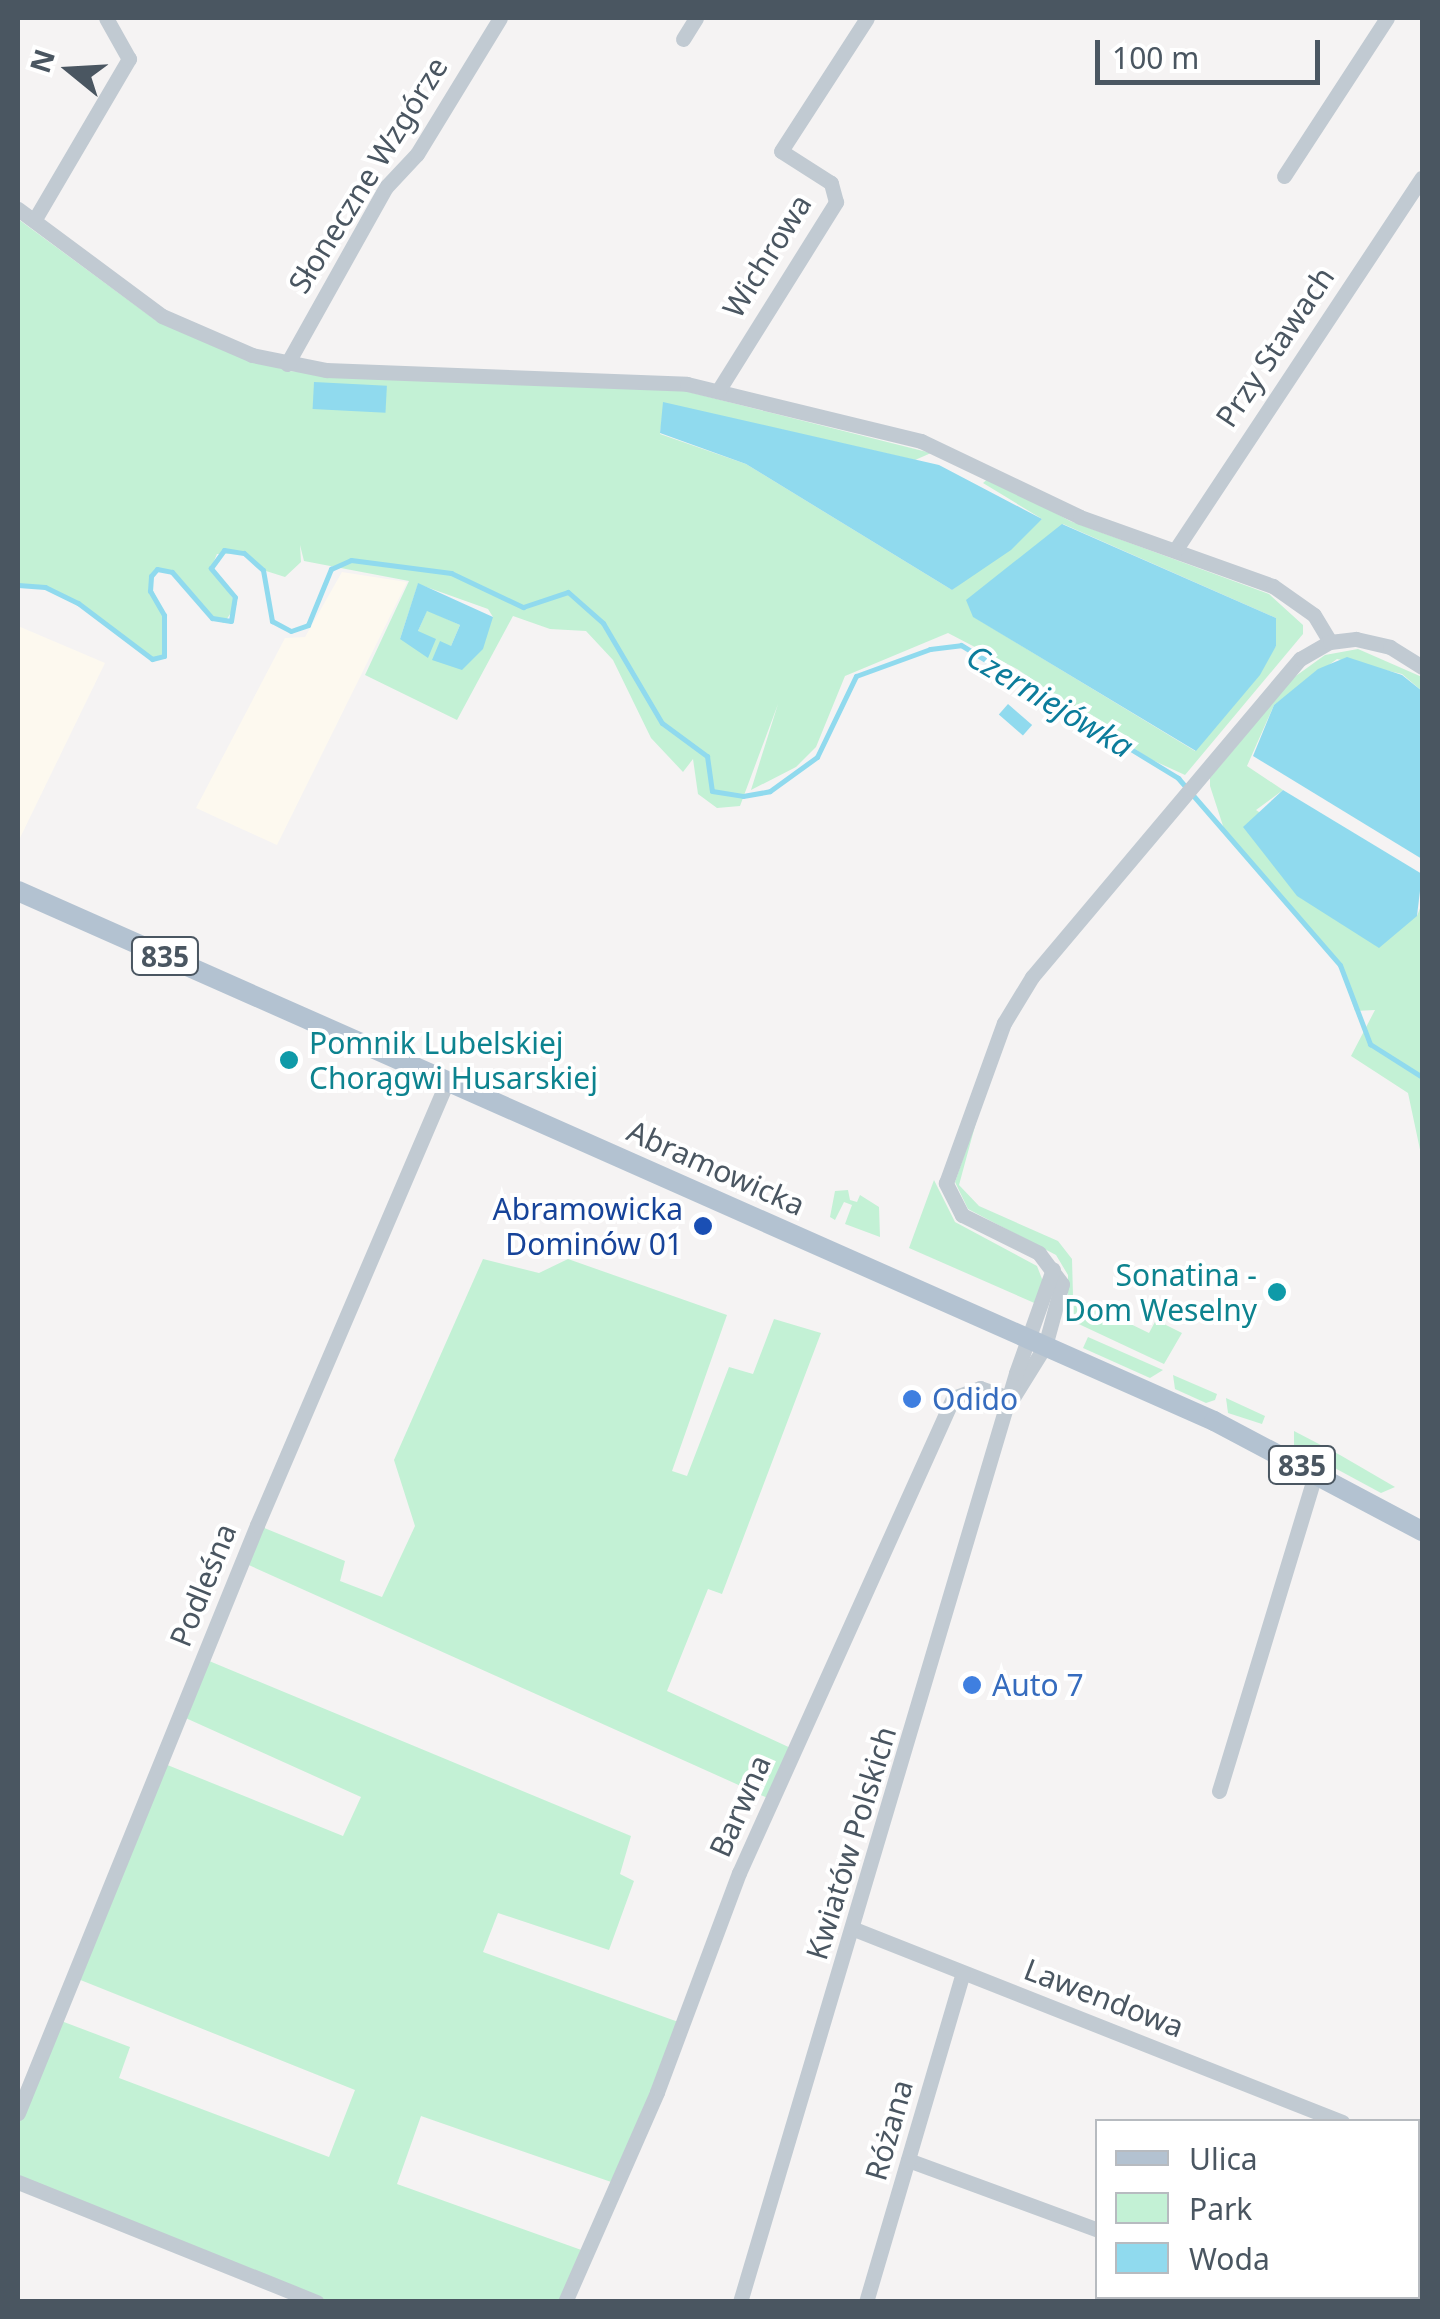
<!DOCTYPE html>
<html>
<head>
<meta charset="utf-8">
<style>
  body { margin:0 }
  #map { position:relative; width:1440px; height:2319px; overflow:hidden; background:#f5f3f3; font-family:"Noto Sans",sans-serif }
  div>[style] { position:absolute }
  .commercial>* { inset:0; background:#fdf9ef }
  .green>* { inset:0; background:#c3f1d5 }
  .water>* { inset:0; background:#90daee; transform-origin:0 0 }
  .stream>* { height:5px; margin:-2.5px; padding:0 2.5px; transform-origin:2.5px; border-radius:2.5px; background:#90daee }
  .minor>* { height:15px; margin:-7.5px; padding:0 7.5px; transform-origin:7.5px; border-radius:7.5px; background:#c1cad2 }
  .major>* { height:20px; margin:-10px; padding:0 10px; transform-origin:10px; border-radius:10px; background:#b3c2d1 }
  .dots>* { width:28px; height:28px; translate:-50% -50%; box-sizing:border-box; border:5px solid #fff; border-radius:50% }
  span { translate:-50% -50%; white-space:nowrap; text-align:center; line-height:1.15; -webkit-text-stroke:8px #fff; paint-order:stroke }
  .shield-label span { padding:2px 8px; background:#fff; border:2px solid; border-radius:8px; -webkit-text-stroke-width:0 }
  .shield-label { font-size:28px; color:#4a5661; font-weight:700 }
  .street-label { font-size:30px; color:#4a5661 }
  .culture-label { font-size:30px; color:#0d838f }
  .left { translate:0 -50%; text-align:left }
  .right { translate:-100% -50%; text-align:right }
  .transit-label { font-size:30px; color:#164399 }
  .shop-label { font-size:30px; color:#366cbe }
  .water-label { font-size:32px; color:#0c7c9b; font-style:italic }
  .frame { position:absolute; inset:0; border:20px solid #4a5661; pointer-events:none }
  .legend { position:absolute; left:1095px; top:2119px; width:325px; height:180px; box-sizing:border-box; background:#fff; border:2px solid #b7bbc0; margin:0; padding:12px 18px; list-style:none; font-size:30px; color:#4a5661 }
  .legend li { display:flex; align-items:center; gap:20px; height:50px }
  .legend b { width:50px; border:2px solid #b7bbc0 }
  .north { position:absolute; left:20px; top:20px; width:100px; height:100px; -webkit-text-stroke:8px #fff; paint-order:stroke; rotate:288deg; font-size:28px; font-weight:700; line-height:40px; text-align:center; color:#4a5661 }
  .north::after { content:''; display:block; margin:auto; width:35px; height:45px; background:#4a5661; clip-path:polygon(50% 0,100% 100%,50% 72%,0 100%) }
  .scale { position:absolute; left:1095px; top:40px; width:225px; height:45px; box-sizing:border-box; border:5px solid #4a5661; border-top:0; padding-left:12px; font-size:30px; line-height:35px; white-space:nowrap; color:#4a5661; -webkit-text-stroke:8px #fff; paint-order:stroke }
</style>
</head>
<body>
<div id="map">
  <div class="commercial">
    <div style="clip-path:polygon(342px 572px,407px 582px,277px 845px,196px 808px,285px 638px,305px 637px)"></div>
    <div style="clip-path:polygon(18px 626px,105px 663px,18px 842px)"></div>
  </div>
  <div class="green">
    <div style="clip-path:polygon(evenodd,18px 219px,158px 322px,287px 371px,685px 391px,931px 453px,915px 460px,664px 403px,660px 434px,746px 464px,952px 590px,1042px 519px,983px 483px,990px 477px,1070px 521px,1269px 594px,1303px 625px,1303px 634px,1185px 775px,1150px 759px,1017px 669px,948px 633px,845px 676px,816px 747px,796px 767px,751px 790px,778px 704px,740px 806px,717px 808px,698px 794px,693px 759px,683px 772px,651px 738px,613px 660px,586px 631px,550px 629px,513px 616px,457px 720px,365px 675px,409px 581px,304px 561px,300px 545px,301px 562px,285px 577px,263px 570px,244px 553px,217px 554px,211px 568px,237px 604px,224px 623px,212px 618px,172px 572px,157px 570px,150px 584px,164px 615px,164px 656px,152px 659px,78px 603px,45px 587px,18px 585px,18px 219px,1063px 524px,1276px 618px,1276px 646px,1195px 751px,974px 617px,1063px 524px,18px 219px,418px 584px,488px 609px,493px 617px,432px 660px,451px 646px,460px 625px,427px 610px,418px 631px,400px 639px,418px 584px)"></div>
    <div style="clip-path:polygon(1358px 649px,1422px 677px,1422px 691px,1402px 674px,1337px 659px,1274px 705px,1247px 766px,1283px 790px,1256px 810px,1417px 916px,1422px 903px,1422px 1159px,1408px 1093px,1351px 1056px,1375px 1010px,1355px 1011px,1340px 965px,1225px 832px,1210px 786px,1210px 778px,1293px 678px,1325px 655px)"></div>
    <div style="clip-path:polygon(978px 1115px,959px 1185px,979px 1206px,1058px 1241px,1072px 1259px,1073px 1296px,1149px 1333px,1156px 1320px,1182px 1333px,1164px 1364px,1068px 1319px,1068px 1275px,1056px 1255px,968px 1209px,955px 1182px)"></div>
    <div style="clip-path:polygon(934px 1180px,955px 1222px,1037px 1266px,1044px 1284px,1039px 1305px,909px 1248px)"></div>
    <div style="clip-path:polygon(848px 1190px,850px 1200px,857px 1202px,860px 1195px,879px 1207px,880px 1237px,845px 1224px,852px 1205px,844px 1202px,835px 1220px,830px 1217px,835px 1191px)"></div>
    <div style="clip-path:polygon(483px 1259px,539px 1273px,568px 1259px,727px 1315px,672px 1471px,687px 1476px,729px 1367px,753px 1374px,774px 1319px,821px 1333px,722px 1594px,708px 1589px,667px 1691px,795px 1750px,772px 1800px,242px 1562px,257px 1525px,345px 1561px,340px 1581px,382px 1597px,415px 1526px,394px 1460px)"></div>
    <div style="clip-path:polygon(1088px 1337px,1163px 1370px,1150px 1378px,1083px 1348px)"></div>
    <div style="clip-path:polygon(1173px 1375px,1217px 1394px,1215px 1400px,1206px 1403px,1175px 1389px)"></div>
    <div style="clip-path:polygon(1226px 1398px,1265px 1416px,1262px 1424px,1228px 1413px)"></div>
    <div style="clip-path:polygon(1294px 1431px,1340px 1455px,1395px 1487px,1381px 1493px,1294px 1446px)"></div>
    <div style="clip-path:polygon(202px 1658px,631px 1836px,620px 1874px,634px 1881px,609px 1950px,498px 1913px,483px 1952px,684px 2024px,617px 2184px,421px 2116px,397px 2184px,587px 2252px,565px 2301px,317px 2301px,18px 2182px,18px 2113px,56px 2019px,130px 2047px,119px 2078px,329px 2157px,355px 2090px,73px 1977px,160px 1762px,343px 1836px,361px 1797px,179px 1715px)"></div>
  </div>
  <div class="water">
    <div style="left:314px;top:382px;width:73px;height:27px;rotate:3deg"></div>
    <div style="clip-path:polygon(663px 402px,939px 465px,1042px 519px,1011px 550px,952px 590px,746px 464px,660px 433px)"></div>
    <div style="clip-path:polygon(1062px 524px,1276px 618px,1276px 646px,1260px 675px,1196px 751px,973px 617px,966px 600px)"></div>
    <div style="clip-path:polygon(418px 583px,493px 617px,483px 649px,462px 670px,432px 660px,440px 641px,451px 646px,460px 625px,427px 611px,418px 631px,436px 639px,428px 658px,400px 639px)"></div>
    <div style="clip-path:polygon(1347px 657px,1402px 675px,1422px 691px,1422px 859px,1253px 756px,1274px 705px,1318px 669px)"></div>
    <div style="left:1008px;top:704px;width:32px;height:14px;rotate:41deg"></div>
    <div style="clip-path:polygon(1283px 790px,1422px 874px,1417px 916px,1379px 948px,1297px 896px,1243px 827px)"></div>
  </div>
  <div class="stream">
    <div style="left:18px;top:585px;width:27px;rotate:4deg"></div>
    <div style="left:45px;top:587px;width:37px;rotate:26deg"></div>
    <div style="left:78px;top:603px;width:93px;rotate:37.1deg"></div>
    <div style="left:152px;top:659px;width:12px;rotate:-14deg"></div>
    <div style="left:164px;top:656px;width:41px;rotate:-90deg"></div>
    <div style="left:164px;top:615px;width:28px;rotate:-120deg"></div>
    <div style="left:150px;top:591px;width:15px;rotate:-86deg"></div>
    <div style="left:151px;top:576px;width:9px;rotate:-49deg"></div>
    <div style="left:157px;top:569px;width:15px;rotate:11deg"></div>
    <div style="left:172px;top:572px;width:61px;rotate:49deg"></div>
    <div style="left:212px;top:618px;width:19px;rotate:9deg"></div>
    <div style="left:231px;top:621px;width:24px;rotate:-81deg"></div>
    <div style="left:235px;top:597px;width:38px;rotate:-130deg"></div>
    <div style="left:211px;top:568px;width:22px;rotate:-54deg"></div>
    <div style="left:224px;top:550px;width:20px;rotate:9deg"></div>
    <div style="left:244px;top:553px;width:25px;rotate:42deg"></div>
    <div style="left:263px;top:570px;width:52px;rotate:80deg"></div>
    <div style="left:272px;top:621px;width:21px;rotate:28deg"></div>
    <div style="left:291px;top:631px;width:18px;rotate:-19deg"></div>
    <div style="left:308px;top:625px;width:61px;rotate:-67.7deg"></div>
    <div style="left:331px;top:569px;width:22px;rotate:-24deg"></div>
    <div style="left:351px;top:560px;width:101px;rotate:7.4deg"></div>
    <div style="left:451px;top:573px;width:80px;rotate:25.3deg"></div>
    <div style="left:523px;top:607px;width:47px;rotate:-18.4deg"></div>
    <div style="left:568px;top:592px;width:47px;rotate:41.5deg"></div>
    <div style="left:603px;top:623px;width:116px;rotate:59.5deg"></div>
    <div style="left:662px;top:723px;width:56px;rotate:36.3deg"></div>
    <div style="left:707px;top:756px;width:35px;rotate:82deg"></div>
    <div style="left:712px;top:791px;width:31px;rotate:9deg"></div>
    <div style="left:743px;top:796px;width:27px;rotate:-10deg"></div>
    <div style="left:770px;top:791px;width:58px;rotate:-35.9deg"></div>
    <div style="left:817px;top:757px;width:90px;rotate:-64.3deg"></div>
    <div style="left:856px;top:676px;width:79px;rotate:-20deg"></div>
    <div style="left:930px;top:649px;width:31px;rotate:-7deg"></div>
    <div style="left:961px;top:645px;width:255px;rotate:31.5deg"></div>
    <div style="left:1178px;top:778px;width:247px;rotate:49.1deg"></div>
    <div style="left:1340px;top:965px;width:85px;rotate:69.2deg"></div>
    <div style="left:1370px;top:1044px;width:62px;rotate:32.4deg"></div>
  </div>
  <div class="minor">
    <div style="left:683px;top:39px;width:25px;rotate:-58deg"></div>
    <div style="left:1284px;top:176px;width:189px;rotate:-56.9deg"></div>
    <div style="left:18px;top:209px;width:179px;rotate:36.6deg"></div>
    <div style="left:162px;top:316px;width:98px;rotate:23.4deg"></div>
    <div style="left:252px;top:355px;width:76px;rotate:11.5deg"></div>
    <div style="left:326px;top:370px;width:361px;rotate:2.2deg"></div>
    <div style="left:687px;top:384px;width:241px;rotate:13.7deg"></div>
    <div style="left:921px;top:441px;width:176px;rotate:25.5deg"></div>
    <div style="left:1080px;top:517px;width:205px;rotate:19.7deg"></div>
    <div style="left:1273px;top:586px;width:50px;rotate:35.3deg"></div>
    <div style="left:1314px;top:615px;width:31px;rotate:59deg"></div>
    <div style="left:35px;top:219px;width:186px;rotate:-59.6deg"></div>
    <div style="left:129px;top:59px;width:47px;rotate:-119.3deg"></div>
    <div style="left:287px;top:364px;width:203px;rotate:-60.8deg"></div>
    <div style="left:386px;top:187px;width:45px;rotate:-46.8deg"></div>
    <div style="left:417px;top:154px;width:159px;rotate:-58.6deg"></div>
    <div style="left:718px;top:391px;width:223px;rotate:-58deg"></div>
    <div style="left:836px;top:202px;width:20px;rotate:-105deg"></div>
    <div style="left:831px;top:183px;width:59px;rotate:-147.4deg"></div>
    <div style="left:781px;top:151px;width:158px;rotate:-57.1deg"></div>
    <div style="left:1176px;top:549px;width:445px;rotate:-56.5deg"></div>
    <div style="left:1012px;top:1399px;width:62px;rotate:-58.1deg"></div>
    <div style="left:1045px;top:1346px;width:64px;rotate:-74.7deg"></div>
    <div style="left:1062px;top:1284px;width:39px;rotate:-127deg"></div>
    <div style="left:1039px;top:1253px;width:86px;rotate:-153.7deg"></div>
    <div style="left:962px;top:1215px;width:36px;rotate:-117deg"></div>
    <div style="left:946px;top:1183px;width:170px;rotate:-70.1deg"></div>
    <div style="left:1004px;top:1023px;width:54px;rotate:-58.7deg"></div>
    <div style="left:1032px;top:977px;width:416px;rotate:-49.9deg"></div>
    <div style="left:1300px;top:659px;width:34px;rotate:-30deg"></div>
    <div style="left:1330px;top:642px;width:26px;rotate:-7deg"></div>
    <div style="left:1356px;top:639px;width:35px;rotate:13deg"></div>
    <div style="left:1390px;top:647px;width:38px;rotate:32deg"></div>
    <div style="left:1219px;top:1791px;width:333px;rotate:-73.1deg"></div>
    <div style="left:854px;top:1929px;width:525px;rotate:21.58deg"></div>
    <div style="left:18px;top:2113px;width:635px;rotate:-67.88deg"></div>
    <div style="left:257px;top:1525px;width:483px;rotate:-66.8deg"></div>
    <div style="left:1418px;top:2151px;width:4px;rotate:27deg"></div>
    <div style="left:908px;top:2160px;width:202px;rotate:20.2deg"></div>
    <div style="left:18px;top:2182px;width:322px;rotate:21.9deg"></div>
    <div style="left:1271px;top:2296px;width:13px;rotate:27deg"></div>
    <div style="left:565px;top:2302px;width:229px;rotate:-66.3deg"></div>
    <div style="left:657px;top:2092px;width:234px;rotate:-69.5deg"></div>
    <div style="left:739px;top:1873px;width:521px;rotate:-65.75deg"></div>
    <div style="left:953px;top:1398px;width:29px;rotate:-20deg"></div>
    <div style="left:980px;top:1388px;width:34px;rotate:19deg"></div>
    <div style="left:740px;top:2302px;width:969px;rotate:-73.45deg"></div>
    <div style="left:1016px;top:1373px;width:110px;rotate:-70.4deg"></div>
    <div style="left:866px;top:2302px;width:343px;rotate:-73.6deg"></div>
  </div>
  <div class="major">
    <div style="left:18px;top:891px;width:1308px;rotate:23.9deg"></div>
    <div style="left:1214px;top:1421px;width:235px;rotate:27.9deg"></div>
  </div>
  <div class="dots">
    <div style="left:289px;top:1060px;background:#0f9aa8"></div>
    <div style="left:703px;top:1226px;background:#1a4fb4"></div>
    <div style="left:1277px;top:1292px;background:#0f9aa8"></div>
    <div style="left:912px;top:1399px;background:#3f7fe0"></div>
    <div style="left:972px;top:1685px;background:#3f7fe0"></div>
  </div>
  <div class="shield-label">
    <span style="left:165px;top:956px">835</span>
    <span style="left:1302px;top:1465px">835</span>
  </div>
  <div class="street-label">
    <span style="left:368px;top:175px;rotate:-58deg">Słoneczne Wzgórze</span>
    <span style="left:767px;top:256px;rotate:-58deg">Wichrowa</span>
    <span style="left:1275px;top:347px;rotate:-56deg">Przy Stawach</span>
    <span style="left:716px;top:1168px;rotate:24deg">Abramowicka</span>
    <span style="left:203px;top:1585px;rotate:-68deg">Podleśna</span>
    <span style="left:740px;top:1806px;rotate:-66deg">Barwna</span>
    <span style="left:851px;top:1843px;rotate:-73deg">Kwiatów Polskich</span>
    <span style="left:1104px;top:1998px;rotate:21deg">Lawendowa</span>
    <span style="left:889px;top:2130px;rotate:-74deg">Różana</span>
  </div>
  <div class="culture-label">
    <span class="left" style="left:309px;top:1060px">Pomnik Lubelskiej<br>Chorągwi Husarskiej</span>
    <span class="right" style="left:1257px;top:1292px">Sonatina -<br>Dom Weselny</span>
  </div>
  <div class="transit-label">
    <span class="right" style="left:683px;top:1226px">Abramowicka<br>Dominów 01</span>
  </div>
  <div class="shop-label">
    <span class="left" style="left:932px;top:1399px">Odido</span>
    <span class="left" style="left:992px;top:1685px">Auto 7</span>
  </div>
  <div class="water-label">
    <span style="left:1050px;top:701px;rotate:31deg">Czerniejówka</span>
  </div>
  <div class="frame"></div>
  <ul class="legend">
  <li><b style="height:12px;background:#b3c2d1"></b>Ulica</li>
  <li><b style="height:28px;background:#c3f1d5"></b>Park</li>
  <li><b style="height:28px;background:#90daee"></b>Woda</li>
  </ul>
  <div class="north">N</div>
  <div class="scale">100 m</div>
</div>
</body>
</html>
